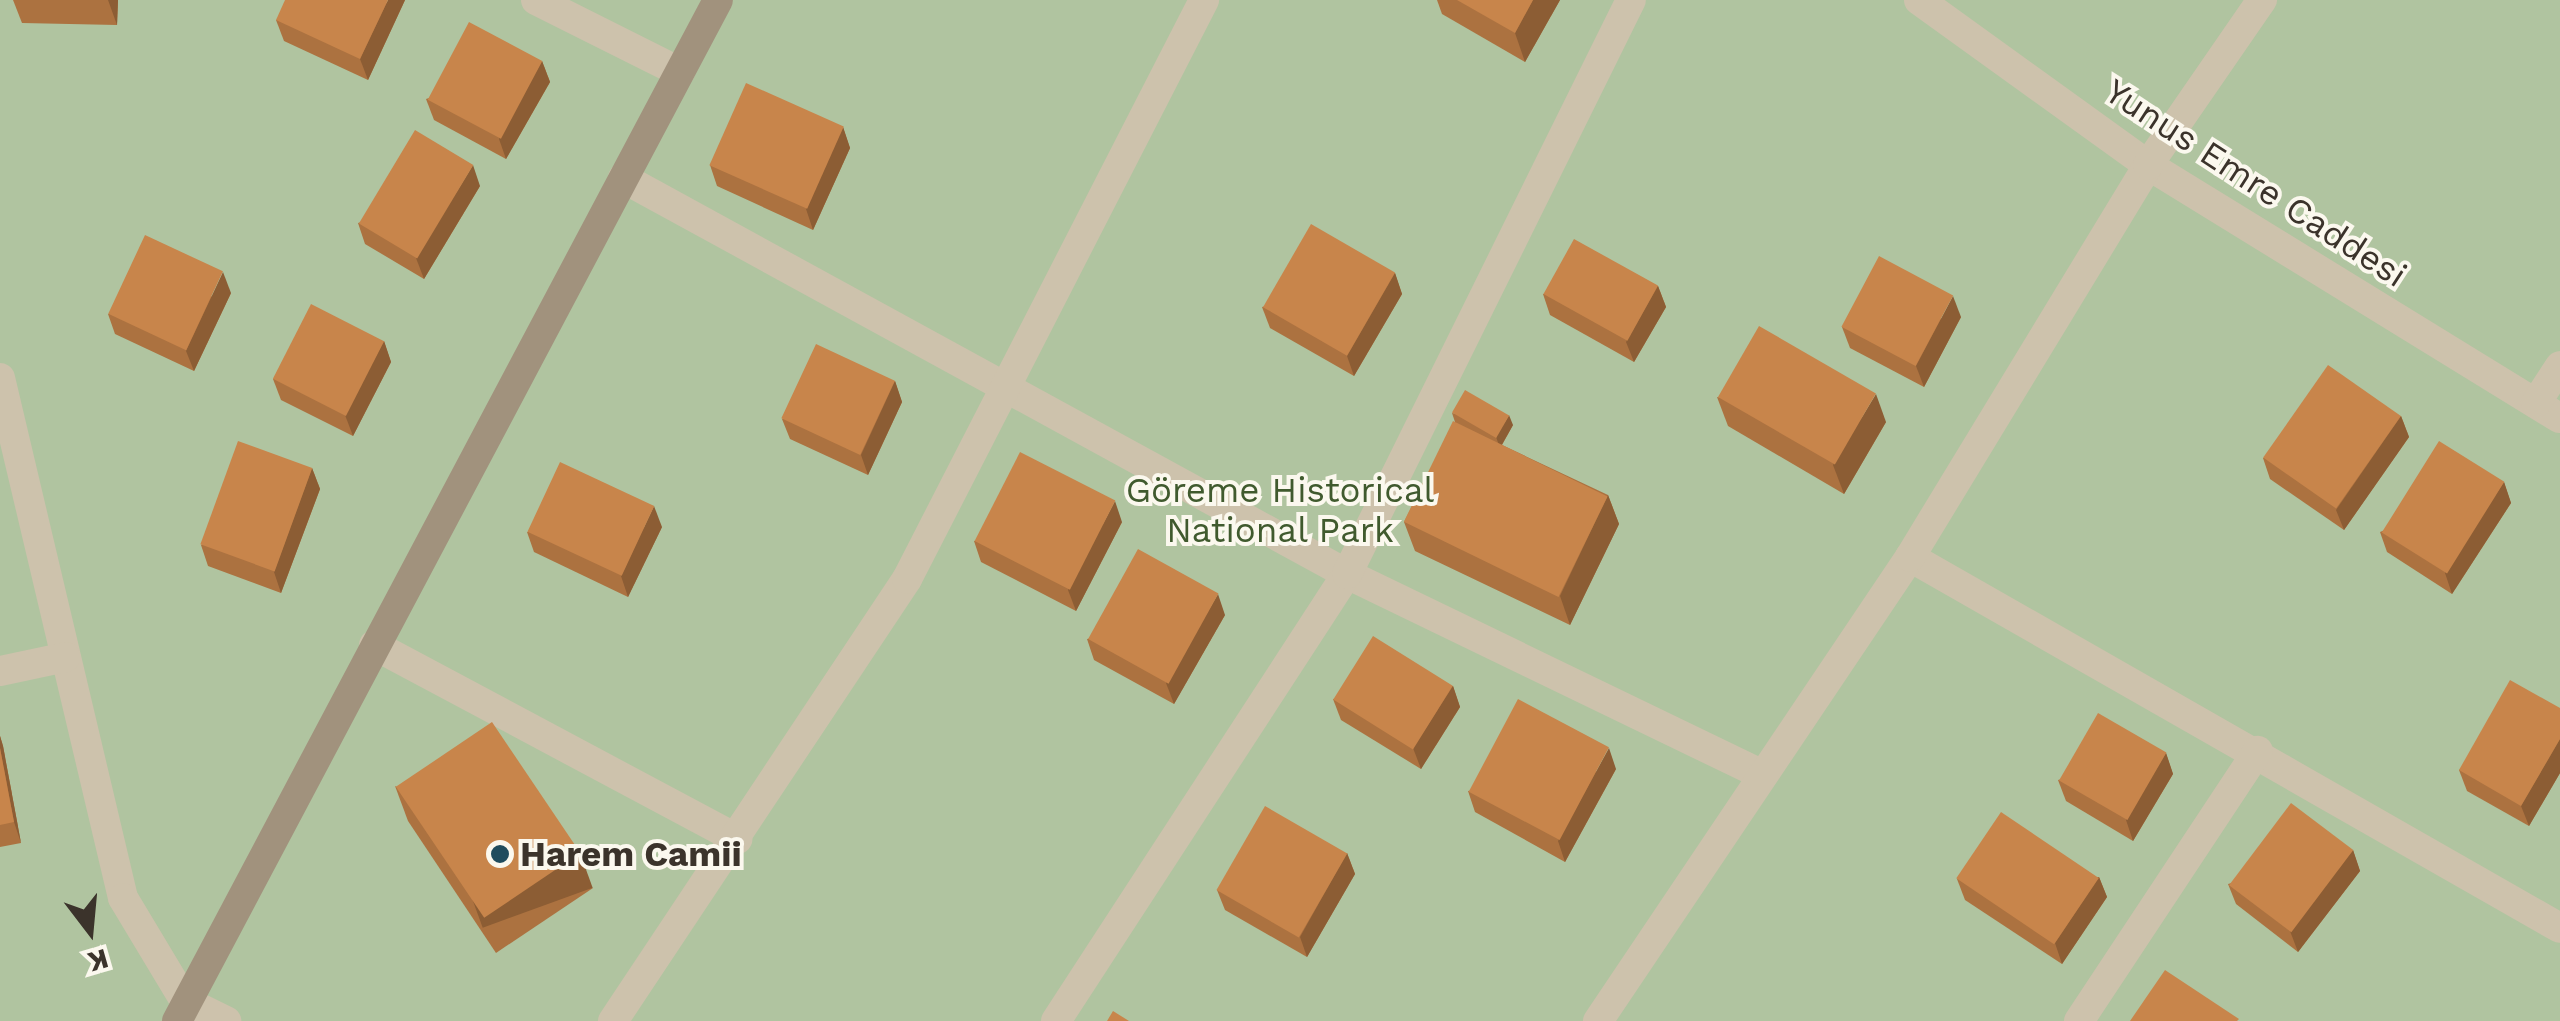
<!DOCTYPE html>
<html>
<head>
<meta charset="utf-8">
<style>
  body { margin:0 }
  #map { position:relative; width:2560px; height:1021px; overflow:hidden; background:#f4efe1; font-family:"Work Sans",sans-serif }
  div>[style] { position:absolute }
  .green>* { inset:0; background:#b0c4a0; transform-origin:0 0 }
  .street>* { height:30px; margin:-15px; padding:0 15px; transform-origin:15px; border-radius:15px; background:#cdc2ac }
  .secondary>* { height:30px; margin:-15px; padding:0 15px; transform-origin:15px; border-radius:15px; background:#a1927d }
  .wall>* { inset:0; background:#ac7240 }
  .shaded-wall>* { inset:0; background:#8c5d34; transform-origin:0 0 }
  .building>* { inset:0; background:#c8854b; transform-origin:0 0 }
  .dots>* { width:28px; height:28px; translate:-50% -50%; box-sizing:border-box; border:5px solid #fbf8ee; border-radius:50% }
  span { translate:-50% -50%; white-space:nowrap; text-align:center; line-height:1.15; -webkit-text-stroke:8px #fbf8ee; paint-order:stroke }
  .street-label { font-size:35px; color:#3b332b }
  .park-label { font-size:35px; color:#405a2e }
  .poi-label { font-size:35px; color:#3b332b; font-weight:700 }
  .left { translate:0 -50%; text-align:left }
  .north { position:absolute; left:40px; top:881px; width:100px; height:100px; -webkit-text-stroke:8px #fbf8ee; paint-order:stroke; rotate:164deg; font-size:28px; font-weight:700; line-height:40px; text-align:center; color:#3b332b }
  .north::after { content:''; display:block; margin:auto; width:35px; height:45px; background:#3b332b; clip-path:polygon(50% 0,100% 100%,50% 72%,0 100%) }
</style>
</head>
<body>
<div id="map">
  <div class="green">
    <div style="left:0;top:0;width:2560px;height:1021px"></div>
  </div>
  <div class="street">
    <div style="left:536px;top:0;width:161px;rotate:26.6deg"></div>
    <div style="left:1919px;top:0;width:282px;rotate:35.8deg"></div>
    <div style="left:2148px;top:165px;width:483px;rotate:31.6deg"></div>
    <div style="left:623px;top:178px;width:825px;rotate:28.68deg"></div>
    <div style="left:1347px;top:574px;width:462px;rotate:25.8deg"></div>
    <div style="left:0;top:378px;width:534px;rotate:76.69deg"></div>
    <div style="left:123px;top:898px;width:120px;rotate:59deg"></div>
    <div style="left:185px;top:1001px;width:46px;rotate:26deg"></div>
    <div style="left:2536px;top:403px;width:44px;rotate:-57deg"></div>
    <div style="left:1910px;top:557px;width:748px;rotate:29.72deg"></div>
    <div style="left:374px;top:645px;width:412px;rotate:28.1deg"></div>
    <div style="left:0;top:671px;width:67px;rotate:-12deg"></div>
    <div style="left:613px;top:1021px;width:531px;rotate:-56.37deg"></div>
    <div style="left:907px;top:579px;width:651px;rotate:-62.84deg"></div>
    <div style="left:1056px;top:1021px;width:533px;rotate:-56.94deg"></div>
    <div style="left:1347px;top:574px;width:640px;rotate:-63.68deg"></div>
    <div style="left:1598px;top:1021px;width:559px;rotate:-56.08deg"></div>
    <div style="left:1910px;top:557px;width:459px;rotate:-58.7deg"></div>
    <div style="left:2148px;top:165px;width:201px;rotate:-55.4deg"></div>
    <div style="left:2079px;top:1021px;width:324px;rotate:-56.5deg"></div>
  </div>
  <div class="secondary">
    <div style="left:177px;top:1021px;width:1155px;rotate:-62.08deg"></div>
  </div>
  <div class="wall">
    <div style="clip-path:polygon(13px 0,118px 0,117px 25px,22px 23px)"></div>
    <div style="clip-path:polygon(405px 0,368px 80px,284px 41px,276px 20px)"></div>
    <div style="clip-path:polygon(1437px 0,1560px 0,1525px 62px,1442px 14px)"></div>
    <div style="clip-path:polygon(542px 61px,550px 82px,506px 159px,434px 120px,426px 99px)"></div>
    <div style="clip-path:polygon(843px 127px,850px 148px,813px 230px,717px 186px,710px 165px)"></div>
    <div style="clip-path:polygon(480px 186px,424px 279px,365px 244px,358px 223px)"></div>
    <div style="clip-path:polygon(1395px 273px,1402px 294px,1354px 376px,1270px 328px,1262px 307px)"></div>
    <div style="clip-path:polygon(1658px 286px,1666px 307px,1634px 362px,1550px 315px,1543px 294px)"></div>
    <div style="clip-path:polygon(231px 293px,194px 371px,115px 334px,108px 314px)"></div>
    <div style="clip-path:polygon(1961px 317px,1924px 387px,1850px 348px,1842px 327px)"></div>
    <div style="clip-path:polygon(384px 341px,391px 362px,353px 436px,281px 400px,273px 379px)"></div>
    <div style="clip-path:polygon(895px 381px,902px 402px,868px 475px,790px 439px,782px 419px)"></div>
    <div style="clip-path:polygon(1717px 397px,1886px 422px,1844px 494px,1728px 426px)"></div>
    <div style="clip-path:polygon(1452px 413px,1513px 425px,1502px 445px,1608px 495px,1619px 524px,1570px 625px,1415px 551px,1404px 522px,1455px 422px)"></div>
    <div style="clip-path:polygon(2401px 416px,2409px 437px,2344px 530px,2270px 479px,2263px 458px)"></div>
    <div style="clip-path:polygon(312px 468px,320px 489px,281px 593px,208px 566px,201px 545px)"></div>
    <div style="clip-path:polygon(2504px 482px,2511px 503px,2452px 594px,2387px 552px,2380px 532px)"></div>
    <div style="clip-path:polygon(1122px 522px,1076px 611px,981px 562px,974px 541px)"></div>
    <div style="clip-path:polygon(662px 527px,628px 597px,534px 552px,527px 532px)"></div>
    <div style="clip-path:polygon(1225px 615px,1174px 704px,1094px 660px,1087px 639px)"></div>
    <div style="clip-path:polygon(1453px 686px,1460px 707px,1421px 769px,1341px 720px,1333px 699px)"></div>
    <div style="clip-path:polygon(2560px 708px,2560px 773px,2529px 826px,2467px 791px,2459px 770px)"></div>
    <div style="clip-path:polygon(0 736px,3px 746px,21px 843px,0 847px)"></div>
    <div style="clip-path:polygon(2166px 753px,2173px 774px,2133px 841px,2066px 801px,2058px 780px)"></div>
    <div style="clip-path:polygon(1616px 769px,1565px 862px,1475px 812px,1468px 791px)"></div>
    <div style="clip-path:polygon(395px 786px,593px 888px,496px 953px,408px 821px)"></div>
    <div style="clip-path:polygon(2353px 850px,2360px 871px,2298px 952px,2236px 904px,2228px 884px)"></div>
    <div style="clip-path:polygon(1347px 853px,1355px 874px,1307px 957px,1225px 910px,1217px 890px)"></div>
    <div style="clip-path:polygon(2099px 877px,2107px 897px,2062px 964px,1965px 900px,1957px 879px)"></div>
  </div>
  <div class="shaded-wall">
    <div style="clip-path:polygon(108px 0,118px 0,117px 25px)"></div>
    <div style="clip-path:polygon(388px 0,405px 0,368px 80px,360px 59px)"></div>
    <div style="clip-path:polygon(1533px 0,1560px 0,1525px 62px,1515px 33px)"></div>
    <div style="clip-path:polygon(542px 61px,550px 82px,506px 159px,499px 139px)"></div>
    <div style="clip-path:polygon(843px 127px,850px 148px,813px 230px,806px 209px)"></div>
    <div style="clip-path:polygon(473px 165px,480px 186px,424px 279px,416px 258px)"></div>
    <div style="clip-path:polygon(223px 272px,231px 293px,194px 371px,186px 351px)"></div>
    <div style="clip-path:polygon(1395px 273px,1402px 294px,1354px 376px,1347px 356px)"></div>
    <div style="clip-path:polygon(1658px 286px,1666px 307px,1634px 362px,1626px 342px)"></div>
    <div style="clip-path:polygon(1953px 296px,1961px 317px,1924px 387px,1916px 366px)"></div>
    <div style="clip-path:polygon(384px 341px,391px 362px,353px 436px,345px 415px)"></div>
    <div style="clip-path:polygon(895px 381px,902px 402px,868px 475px,861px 455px)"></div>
    <div style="clip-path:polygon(1876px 394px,1886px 422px,1844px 494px,1833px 465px)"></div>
    <div style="clip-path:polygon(1509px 415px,1513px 425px,1500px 448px,1496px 437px)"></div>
    <div style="clip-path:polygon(2401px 416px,2409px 437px,2344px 530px,2336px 510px)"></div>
    <div style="clip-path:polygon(312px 468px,320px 489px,281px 593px,274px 572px)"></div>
    <div style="clip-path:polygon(2504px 482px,2511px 503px,2452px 594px,2445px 573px)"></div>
    <div style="clip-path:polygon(1608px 495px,1619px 524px,1570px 625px,1560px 596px)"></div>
    <div style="clip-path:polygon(1115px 501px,1122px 522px,1076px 611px,1068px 590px)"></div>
    <div style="clip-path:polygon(654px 506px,662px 527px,628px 597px,621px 576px)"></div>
    <div style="clip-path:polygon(1218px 594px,1225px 615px,1174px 704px,1166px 683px)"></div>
    <div style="clip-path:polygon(1453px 686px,1460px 707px,1421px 769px,1413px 748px)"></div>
    <div style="clip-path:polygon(0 736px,3px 746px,21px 843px,14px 822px,0 748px)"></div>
    <div style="clip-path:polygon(2560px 739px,2560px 773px,2529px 826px,2521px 806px)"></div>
    <div style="clip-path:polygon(1609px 748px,1616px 769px,1565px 862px,1558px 841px)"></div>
    <div style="clip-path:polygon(2166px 753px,2173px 774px,2133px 841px,2126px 820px)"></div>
    <div style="clip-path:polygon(2353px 850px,2360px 871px,2298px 952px,2290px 931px)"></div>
    <div style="left:580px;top:853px;width:37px;height:117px;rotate:70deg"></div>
    <div style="clip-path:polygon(1347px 853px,1355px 874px,1307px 957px,1300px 937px)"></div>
    <div style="clip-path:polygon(2099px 877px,2107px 897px,2062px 964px,2055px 943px)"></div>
  </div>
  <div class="building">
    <div style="clip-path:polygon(285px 0,388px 0,360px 59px,276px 20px)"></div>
    <div style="clip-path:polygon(1457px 0,1533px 0,1515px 33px)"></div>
    <div style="left:469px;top:22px;width:83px;height:88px;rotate:28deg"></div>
    <div style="left:746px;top:83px;width:107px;height:90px;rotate:24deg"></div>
    <div style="left:415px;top:130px;width:68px;height:109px;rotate:31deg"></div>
    <div style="left:1311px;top:224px;width:97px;height:96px;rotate:30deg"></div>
    <div style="left:145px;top:235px;width:86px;height:87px;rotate:25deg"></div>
    <div style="left:1574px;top:239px;width:96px;height:63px;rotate:29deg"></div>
    <div style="left:1879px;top:256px;width:84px;height:80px;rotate:28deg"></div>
    <div style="left:311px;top:304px;width:82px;height:84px;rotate:27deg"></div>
    <div style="left:1759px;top:326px;width:135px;height:82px;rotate:30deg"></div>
    <div style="left:816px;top:344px;width:87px;height:82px;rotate:25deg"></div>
    <div style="left:2328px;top:365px;width:89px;height:113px;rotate:35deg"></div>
    <div style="left:1465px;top:390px;width:51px;height:26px;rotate:30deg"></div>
    <div style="left:1453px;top:421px;width:172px;height:112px;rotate:26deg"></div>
    <div style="left:238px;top:441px;width:79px;height:110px;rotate:20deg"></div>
    <div style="left:2439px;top:441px;width:77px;height:108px;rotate:32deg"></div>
    <div style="left:1020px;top:452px;width:107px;height:100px;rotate:27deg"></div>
    <div style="left:560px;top:462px;width:104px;height:77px;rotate:25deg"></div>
    <div style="left:1138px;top:549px;width:92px;height:103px;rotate:29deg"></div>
    <div style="left:1373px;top:636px;width:94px;height:75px;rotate:32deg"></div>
    <div style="clip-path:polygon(2510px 680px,2560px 708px,2560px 739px,2521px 806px,2459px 770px)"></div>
    <div style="left:1518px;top:699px;width:103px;height:105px;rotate:28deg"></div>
    <div style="left:2098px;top:713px;width:79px;height:78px;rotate:30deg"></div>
    <div style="left:492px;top:722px;width:158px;height:116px;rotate:56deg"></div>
    <div style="clip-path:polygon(0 748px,14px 822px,0 825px)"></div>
    <div style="left:2291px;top:803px;width:78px;height:103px;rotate:37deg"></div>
    <div style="left:1265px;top:806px;width:95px;height:97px;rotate:30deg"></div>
    <div style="left:2001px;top:812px;width:118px;height:80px;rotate:34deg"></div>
    <div style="clip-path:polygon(2165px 970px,2239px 1019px,2237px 1021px,2130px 1021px)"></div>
    <div style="clip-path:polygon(1113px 1011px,1129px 1021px,1107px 1021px)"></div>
  </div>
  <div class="dots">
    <div style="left:500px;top:854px;background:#1f4c5e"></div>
  </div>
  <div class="street-label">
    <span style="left:2256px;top:183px;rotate:33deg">Yunus Emre Caddesi</span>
  </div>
  <div class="park-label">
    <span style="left:1280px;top:510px">Göreme Historical<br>National Park</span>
  </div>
  <div class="poi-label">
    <span class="left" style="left:520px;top:854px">Harem Camii</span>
  </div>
  <div class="north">K</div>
</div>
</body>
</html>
